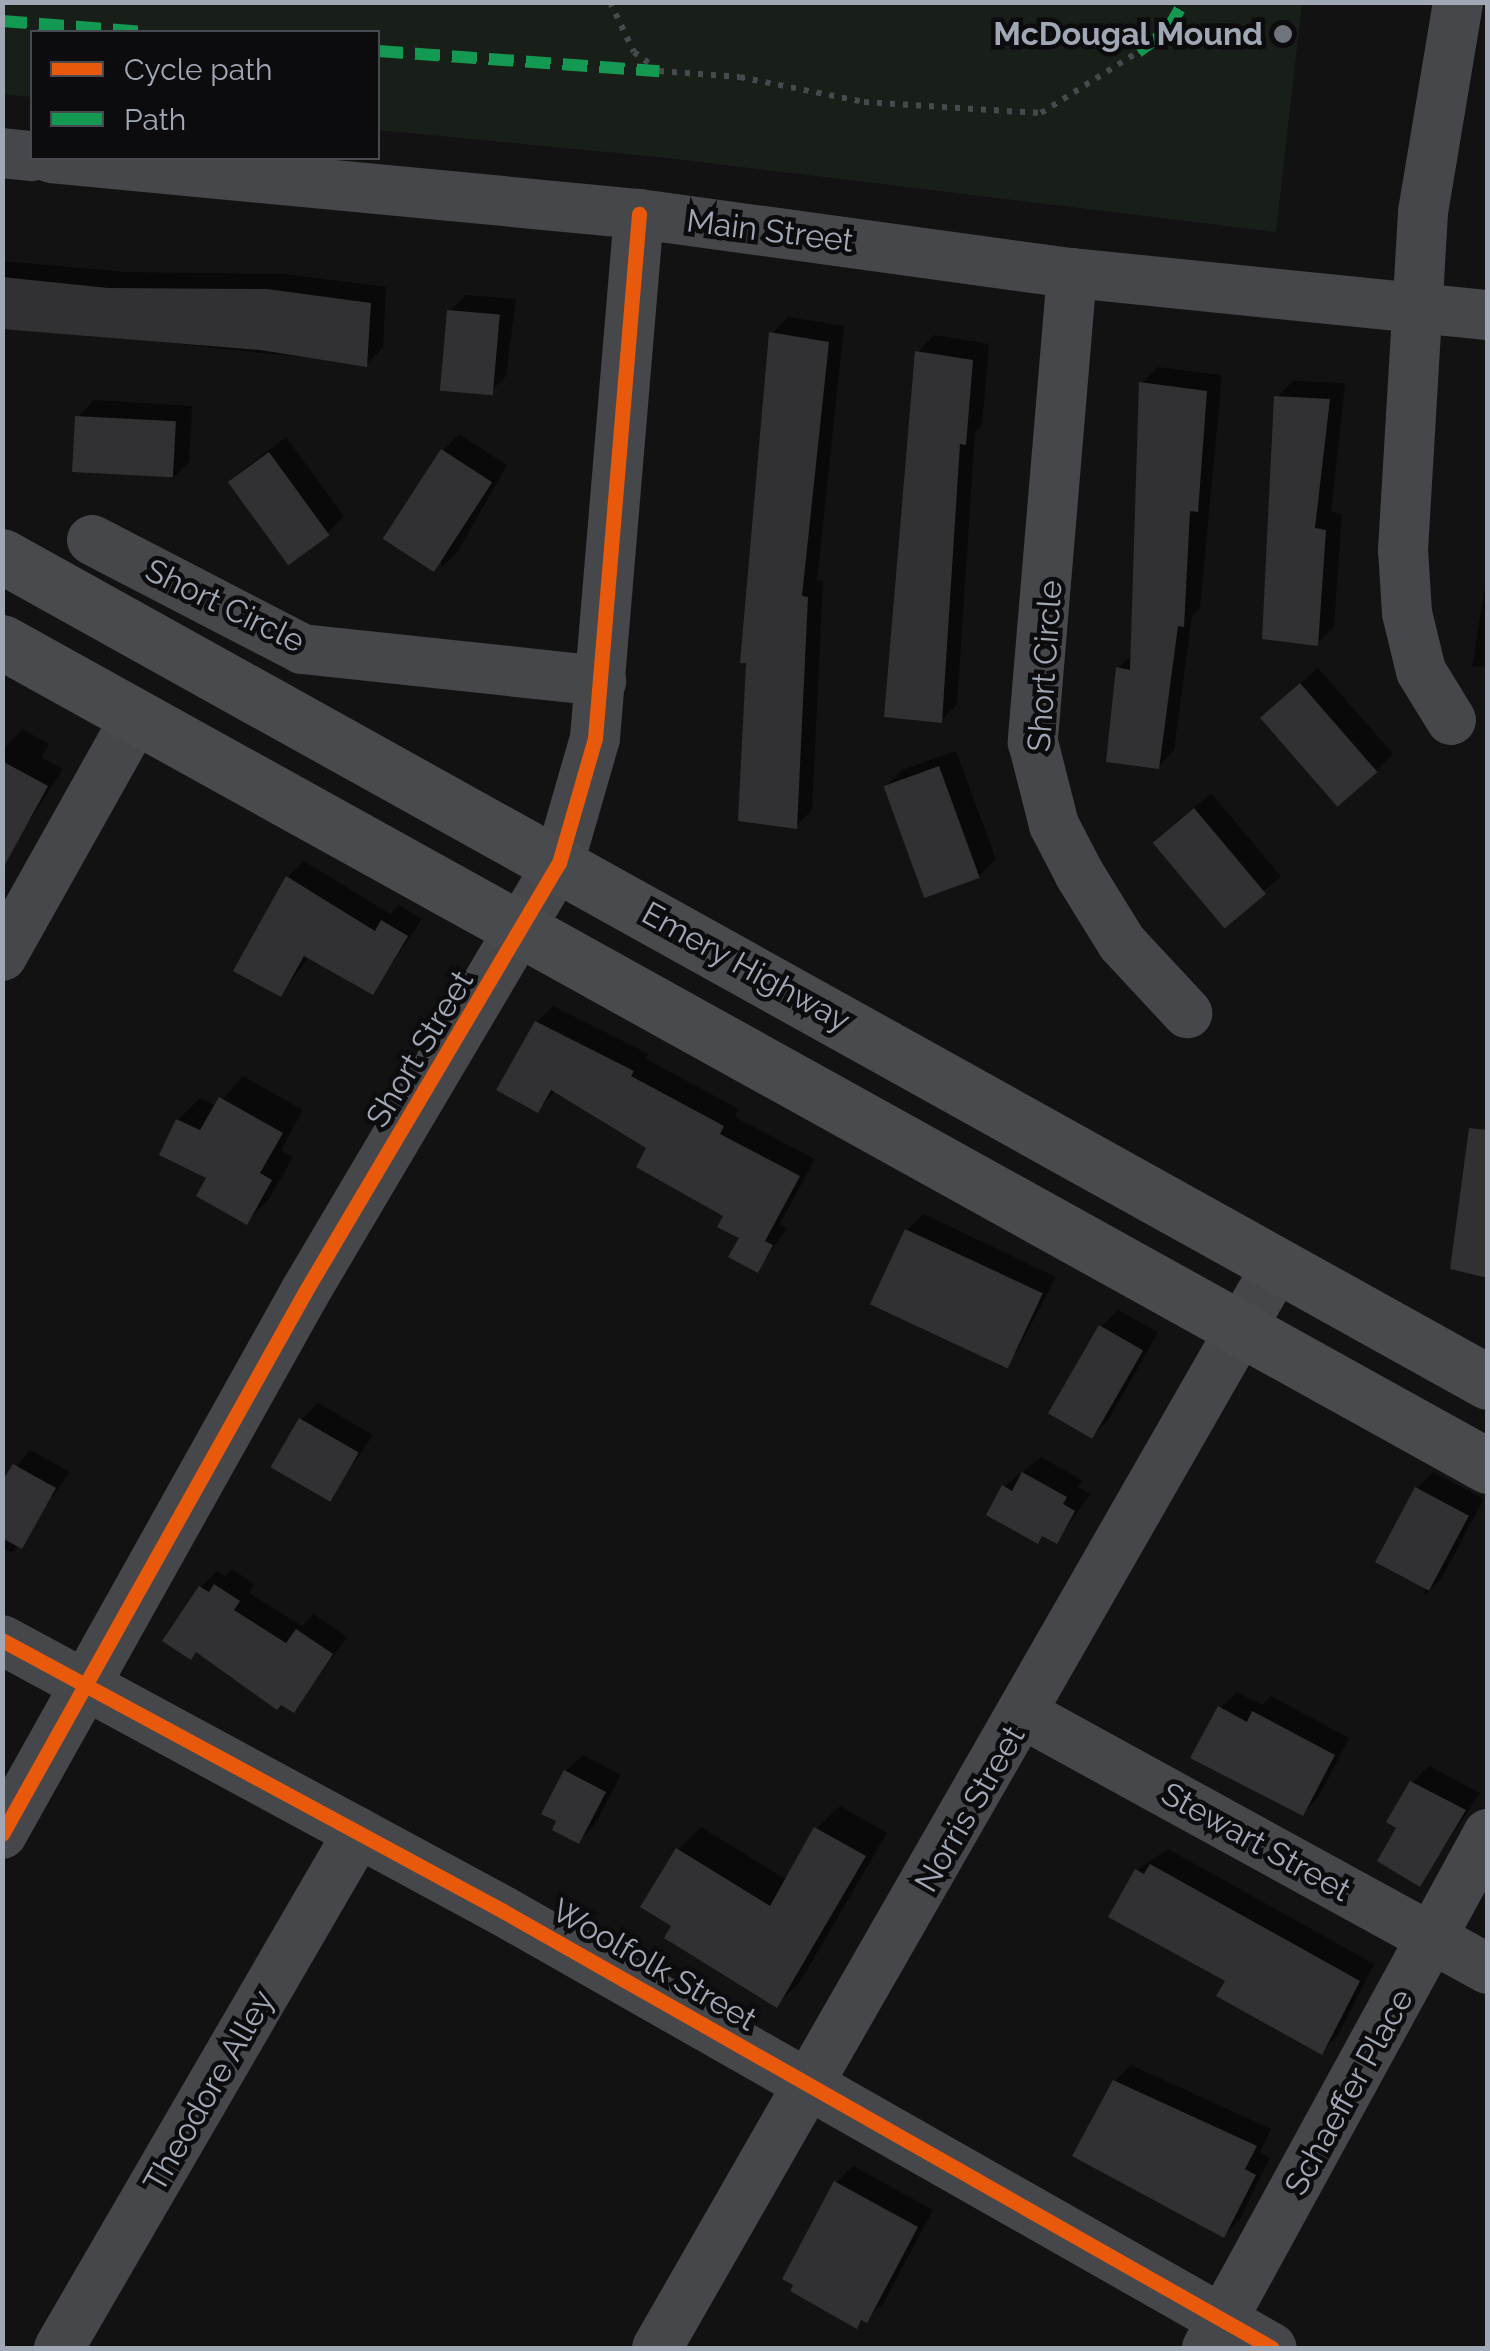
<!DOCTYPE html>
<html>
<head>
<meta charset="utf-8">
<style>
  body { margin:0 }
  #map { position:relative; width:1490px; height:2351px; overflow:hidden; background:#121212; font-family:Raleway,sans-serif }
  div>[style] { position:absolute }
  .green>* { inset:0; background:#181f19 }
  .shadow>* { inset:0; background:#0007; transform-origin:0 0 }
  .building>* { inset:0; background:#313133; transform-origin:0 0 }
  .path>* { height:6px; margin-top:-3px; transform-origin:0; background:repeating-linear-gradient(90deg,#47494d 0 5px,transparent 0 13px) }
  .minor>* { height:50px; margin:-25px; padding:0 25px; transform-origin:25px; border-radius:25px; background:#46474b }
  .highway>* { height:55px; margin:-27.5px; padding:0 27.5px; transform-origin:27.5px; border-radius:27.5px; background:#484a4d }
  .quiet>* { height:12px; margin-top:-6px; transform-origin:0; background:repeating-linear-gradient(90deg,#139951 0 25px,transparent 0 37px) }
  .cycleway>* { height:15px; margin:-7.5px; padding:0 7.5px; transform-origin:7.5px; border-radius:7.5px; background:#e8590c }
  .dots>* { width:28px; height:28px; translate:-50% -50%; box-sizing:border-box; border:5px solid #0c0c0e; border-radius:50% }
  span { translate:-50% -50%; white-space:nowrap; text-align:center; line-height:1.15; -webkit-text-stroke:9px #0c0c0e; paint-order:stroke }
  .poi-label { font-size:32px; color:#a1a8b5; font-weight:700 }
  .right { translate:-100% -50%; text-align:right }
  .street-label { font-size:32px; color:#a1a8b5 }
  .frame { position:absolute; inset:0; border:5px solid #a1a8b5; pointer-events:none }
  .legend { position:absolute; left:30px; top:30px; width:350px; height:130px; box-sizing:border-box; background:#0c0c0e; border:2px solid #484a51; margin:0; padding:12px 18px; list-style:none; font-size:30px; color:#a1a8b5 }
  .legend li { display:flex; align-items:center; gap:20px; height:50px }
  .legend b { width:50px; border:2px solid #484a51 }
</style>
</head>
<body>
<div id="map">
  <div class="green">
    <div style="clip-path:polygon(2px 3px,3px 2px,1302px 3px,1276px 232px,668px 158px,378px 130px,378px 32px,32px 32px,32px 97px,3px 94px)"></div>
  </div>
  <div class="shadow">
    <div style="clip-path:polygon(2px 261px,126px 272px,285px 274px,386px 287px,383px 348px,366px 364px,2px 325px)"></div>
    <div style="clip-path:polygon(466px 295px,516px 299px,506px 376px,489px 393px,450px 311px)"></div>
    <div style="clip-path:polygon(788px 317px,844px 326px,817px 580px,823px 581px,812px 810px,796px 826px,772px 334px)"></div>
    <div style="clip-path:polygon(934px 335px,989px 344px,982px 425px,975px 433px,957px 704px,941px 720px,918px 352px)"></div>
    <div style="clip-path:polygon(1158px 367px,1222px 375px,1200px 608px,1192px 616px,1174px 750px,1158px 767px,1118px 668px,1133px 654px,1141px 384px)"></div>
    <div style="clip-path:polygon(1293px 381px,1345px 383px,1331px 512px,1342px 514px,1334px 627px,1317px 643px,1277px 397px)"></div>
    <div style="clip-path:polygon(94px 400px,192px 406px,189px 462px,173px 478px,78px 417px)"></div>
    <div style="clip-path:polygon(459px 434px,507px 465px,458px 551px,441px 568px,443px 451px)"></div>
    <div style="clip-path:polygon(286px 437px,344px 516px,328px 533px,230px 480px)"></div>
    <div style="clip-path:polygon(1488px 567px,1488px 668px,1472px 666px)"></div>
    <div style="clip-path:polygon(1318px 668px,1393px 754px,1376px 771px,1280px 701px)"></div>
    <div style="clip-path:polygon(22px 729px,49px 744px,42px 758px,63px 769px,20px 835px,2px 832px,2px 751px)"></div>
    <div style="clip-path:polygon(956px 751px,996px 859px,979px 876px,886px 786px,902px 770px)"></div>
    <div style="left:1211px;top:793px;width:109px;height:75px;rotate:50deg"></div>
    <div style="clip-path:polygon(304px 861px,390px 914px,399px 905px,422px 919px,373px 992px,310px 956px,281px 994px,288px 877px)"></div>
    <div style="clip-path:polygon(553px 1006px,649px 1054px,646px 1059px,739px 1109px,735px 1117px,815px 1159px,780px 1224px,787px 1228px,757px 1270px,726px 1215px,649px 1147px,556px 1090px,538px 1110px,537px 1022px)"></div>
    <div style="clip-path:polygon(243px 1076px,303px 1110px,281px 1150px,293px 1157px,269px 1199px,247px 1221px,209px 1177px,178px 1120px,200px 1098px,217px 1106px)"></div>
    <div style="clip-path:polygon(924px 1214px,1056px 1277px,1017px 1351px,1001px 1368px,907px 1230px)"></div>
    <div style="clip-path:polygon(1118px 1310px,1158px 1332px,1109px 1419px,1092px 1436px,1101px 1327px)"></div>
    <div style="clip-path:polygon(318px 1403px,373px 1435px,330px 1498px,301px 1420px)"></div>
    <div style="clip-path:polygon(30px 1450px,70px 1472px,12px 1553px,2px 1548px,2px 1484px)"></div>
    <div style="clip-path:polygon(1041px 1457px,1082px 1480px,1078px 1487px,1090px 1494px,1057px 1541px,1044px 1534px,1037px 1541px,1004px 1487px)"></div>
    <div style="clip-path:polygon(1433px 1472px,1484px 1499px,1441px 1579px,1425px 1595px,1417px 1488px)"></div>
    <div style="clip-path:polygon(232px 1569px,254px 1584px,249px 1593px,302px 1626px,314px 1614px,347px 1637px,294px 1710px,201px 1587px,217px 1571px,225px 1576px)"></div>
    <div style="clip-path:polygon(1237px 1692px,1262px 1705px,1271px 1696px,1349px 1738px,1319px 1796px,1303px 1813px,1220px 1708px)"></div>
    <div style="clip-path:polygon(583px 1755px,621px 1775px,595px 1824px,579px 1841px,559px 1820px,566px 1771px)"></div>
    <div style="clip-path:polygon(1429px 1766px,1480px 1793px,1420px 1884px,1400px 1828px,1412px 1783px)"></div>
    <div style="clip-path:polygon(840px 1806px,887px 1833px,800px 1982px,776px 2005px,675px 1925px,678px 1850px,701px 1827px,787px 1880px,816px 1829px)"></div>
    <div style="clip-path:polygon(1168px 1849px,1374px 1964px,1338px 2035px,1321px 2052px,1228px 1980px,1137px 1870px)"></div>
    <div style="clip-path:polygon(1131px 2065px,1271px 2129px,1260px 2152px,1270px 2158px,1240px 2219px,1224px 2235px,1115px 2081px)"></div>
    <div style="clip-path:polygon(853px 2166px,933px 2210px,883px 2304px,856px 2326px,836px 2183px)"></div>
  </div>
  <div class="building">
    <div style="clip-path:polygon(2px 277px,108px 288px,267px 289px,371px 303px,367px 367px,260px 350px,2px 329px)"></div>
    <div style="left:447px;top:310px;width:53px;height:81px;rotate:5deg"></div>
    <div style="clip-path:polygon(769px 332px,829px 342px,802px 596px,808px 597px,797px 829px,738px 821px,746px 663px,740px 663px)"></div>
    <div style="clip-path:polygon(915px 351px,973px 360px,966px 445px,960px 444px,942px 723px,884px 717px)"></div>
    <div style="clip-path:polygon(1139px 382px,1207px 391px,1198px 512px,1190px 511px,1184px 627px,1178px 626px,1159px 769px,1106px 762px,1116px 667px,1130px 670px)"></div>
    <div style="clip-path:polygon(1274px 396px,1330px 399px,1315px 528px,1326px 530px,1318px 646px,1262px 639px)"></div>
    <div style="left:75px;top:416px;width:101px;height:56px;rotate:3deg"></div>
    <div style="left:441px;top:449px;width:61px;height:107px;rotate:33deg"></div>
    <div style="left:269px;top:452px;width:103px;height:51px;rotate:54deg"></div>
    <div style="left:1300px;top:683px;width:118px;height:53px;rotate:49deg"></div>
    <div style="clip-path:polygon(2px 761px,48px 786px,2px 870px)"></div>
    <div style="left:939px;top:766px;width:119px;height:59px;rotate:70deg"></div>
    <div style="left:1194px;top:808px;width:112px;height:54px;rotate:50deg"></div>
    <div style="clip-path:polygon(286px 876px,375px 931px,381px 920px,408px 936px,373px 995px,304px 956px,281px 997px,233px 971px)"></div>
    <div style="clip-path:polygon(535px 1021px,634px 1071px,631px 1076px,724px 1126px,720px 1134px,800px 1176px,765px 1241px,773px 1245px,758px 1273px,728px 1257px,739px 1238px,717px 1227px,723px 1216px,636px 1167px,646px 1148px,551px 1090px,538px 1113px,496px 1090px)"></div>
    <div style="clip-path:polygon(219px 1097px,283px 1133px,260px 1173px,272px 1180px,247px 1225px,196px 1196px,206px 1178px,159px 1155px,176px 1119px,200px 1130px)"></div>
    <div style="clip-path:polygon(1469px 1128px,1488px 1130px,1488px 1278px,1450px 1269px)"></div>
    <div style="left:905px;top:1229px;width:152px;height:83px;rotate:25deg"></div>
    <div style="left:1099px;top:1325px;width:51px;height:102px;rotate:30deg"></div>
    <div style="left:299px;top:1418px;width:69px;height:57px;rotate:30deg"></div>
    <div style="clip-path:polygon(13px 1464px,56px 1488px,22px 1549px,2px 1538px,2px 1481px)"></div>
    <div style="clip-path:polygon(1022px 1472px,1067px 1497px,1063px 1504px,1075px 1511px,1057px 1544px,1042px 1536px,1038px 1544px,986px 1515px,1002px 1485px,1012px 1491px)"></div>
    <div style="left:1415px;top:1487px;width:61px;height:85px;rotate:28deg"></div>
    <div style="clip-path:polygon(214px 1584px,240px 1601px,234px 1610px,286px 1643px,296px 1629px,333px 1654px,294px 1713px,281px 1705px,277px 1710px,196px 1652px,191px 1660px,162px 1641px,199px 1586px,209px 1592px)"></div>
    <div style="clip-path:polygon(1218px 1706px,1247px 1722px,1252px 1711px,1335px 1755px,1303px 1816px,1190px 1758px)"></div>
    <div style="clip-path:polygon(564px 1770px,606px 1792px,579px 1844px,552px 1830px,556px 1821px,541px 1814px)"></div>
    <div style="clip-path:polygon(1410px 1781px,1466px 1810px,1420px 1887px,1377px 1861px,1396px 1828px,1386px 1822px)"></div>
    <div style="clip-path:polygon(814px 1827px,866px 1856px,777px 2008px,664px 1938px,671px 1926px,640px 1907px,676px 1848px,770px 1906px)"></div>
    <div style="clip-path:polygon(1150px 1864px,1360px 1981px,1322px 2055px,1216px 1996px,1225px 1981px,1108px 1917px,1135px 1869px,1144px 1874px)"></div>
    <div style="clip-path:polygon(1113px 2080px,1257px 2146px,1245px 2169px,1256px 2175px,1224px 2238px,1072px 2156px)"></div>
    <div style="clip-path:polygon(834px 2181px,918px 2227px,867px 2323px,861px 2320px,857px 2329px,790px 2291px,793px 2285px,782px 2279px)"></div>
  </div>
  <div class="path">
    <div style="left:610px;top:2px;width:55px;rotate:64.4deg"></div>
    <div style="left:634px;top:52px;width:31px;rotate:37deg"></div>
    <div style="left:659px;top:71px;width:81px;rotate:4.2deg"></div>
    <div style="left:740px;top:77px;width:126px;rotate:11.4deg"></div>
    <div style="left:864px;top:102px;width:177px;rotate:3.6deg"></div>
    <div style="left:1041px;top:113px;width:115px;rotate:-32.2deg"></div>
  </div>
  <div class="minor">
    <div style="left:2px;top:153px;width:30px;rotate:6deg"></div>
    <div style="left:51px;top:158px;width:591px;rotate:5.44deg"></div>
    <div style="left:639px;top:214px;width:437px;rotate:7.8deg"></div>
    <div style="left:1072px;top:273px;width:418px;rotate:5.8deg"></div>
    <div style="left:1072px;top:273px;width:471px;rotate:94.8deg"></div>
    <div style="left:1033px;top:742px;width:86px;rotate:75.8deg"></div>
    <div style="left:1054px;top:825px;width:56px;rotate:62.5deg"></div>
    <div style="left:1080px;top:875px;width:80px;rotate:58.3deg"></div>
    <div style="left:1122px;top:943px;width:96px;rotate:47.1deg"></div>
    <div style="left:92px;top:540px;width:237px;rotate:27.4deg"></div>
    <div style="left:302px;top:649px;width:301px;rotate:6.1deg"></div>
    <div style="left:1451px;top:720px;width:57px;rotate:-121.5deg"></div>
    <div style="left:1421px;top:671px;width:60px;rotate:-103.6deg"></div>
    <div style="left:1407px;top:613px;width:63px;rotate:-93.6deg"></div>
    <div style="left:1403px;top:550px;width:339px;rotate:-86.6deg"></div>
    <div style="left:1423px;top:212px;width:213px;rotate:-80.5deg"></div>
    <div style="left:2px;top:956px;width:276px;rotate:-60.7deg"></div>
    <div style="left:2px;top:1640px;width:570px;rotate:28.41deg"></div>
    <div style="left:503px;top:1911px;width:884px;rotate:29.61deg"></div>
    <div style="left:1025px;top:1715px;width:528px;rotate:28.75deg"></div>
    <div style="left:2px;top:1834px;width:621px;rotate:-60.79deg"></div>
    <div style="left:305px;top:1292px;width:499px;rotate:-59.4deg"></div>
    <div style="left:559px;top:863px;width:130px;rotate:-73.9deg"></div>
    <div style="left:595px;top:738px;width:526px;rotate:-85.2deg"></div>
    <div style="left:59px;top:2348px;width:596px;rotate:-59.86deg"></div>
    <div style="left:657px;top:2348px;width:1247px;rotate:-60.19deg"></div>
    <div style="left:1207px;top:2348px;width:586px;rotate:-61.33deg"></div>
  </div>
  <div class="highway">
    <div style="left:2px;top:556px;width:1700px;rotate:29.07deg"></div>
    <div style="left:2px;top:642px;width:1699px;rotate:29.01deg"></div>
  </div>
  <div class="quiet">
    <div style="left:2px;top:21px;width:143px;rotate:4.4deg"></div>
    <div style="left:378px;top:51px;width:282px;rotate:4.1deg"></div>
    <div style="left:1138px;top:52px;width:36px;rotate:-36deg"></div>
    <div style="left:1167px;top:31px;width:34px;rotate:-60deg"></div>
  </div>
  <div class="cycleway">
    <div style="left:2px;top:1640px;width:570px;rotate:28.41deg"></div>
    <div style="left:503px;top:1911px;width:884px;rotate:29.61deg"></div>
    <div style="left:2px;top:1834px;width:621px;rotate:-60.79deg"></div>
    <div style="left:305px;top:1292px;width:499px;rotate:-59.4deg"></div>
    <div style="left:559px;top:863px;width:130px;rotate:-73.9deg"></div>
    <div style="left:595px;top:738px;width:526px;rotate:-85.2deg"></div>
  </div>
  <div class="dots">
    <div style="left:1283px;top:34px;background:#6f747c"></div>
  </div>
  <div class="poi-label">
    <span class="right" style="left:1263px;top:34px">McDougal Mound</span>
  </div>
  <div class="street-label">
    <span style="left:770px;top:231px;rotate:7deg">Main Street</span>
    <span style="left:225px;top:606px;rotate:26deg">Short Circle</span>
    <span style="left:1045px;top:666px;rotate:-86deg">Short Circle</span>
    <span style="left:746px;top:967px;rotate:29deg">Emery Highway</span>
    <span style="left:420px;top:1049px;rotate:-59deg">Short Street</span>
    <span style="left:970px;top:1809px;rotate:-60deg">Norris Street</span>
    <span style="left:1256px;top:1842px;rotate:29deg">Stewart Street</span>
    <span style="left:654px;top:1965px;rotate:30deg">Woolfolk Street</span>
    <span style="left:209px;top:2091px;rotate:-60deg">Theodore Alley</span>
    <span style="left:1349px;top:2092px;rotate:-61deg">Schaeffer Place</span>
  </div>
  <div class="frame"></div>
  <ul class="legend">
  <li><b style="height:12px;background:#e8590c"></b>Cycle path</li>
  <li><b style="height:12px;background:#139951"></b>Path</li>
  </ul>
</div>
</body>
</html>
